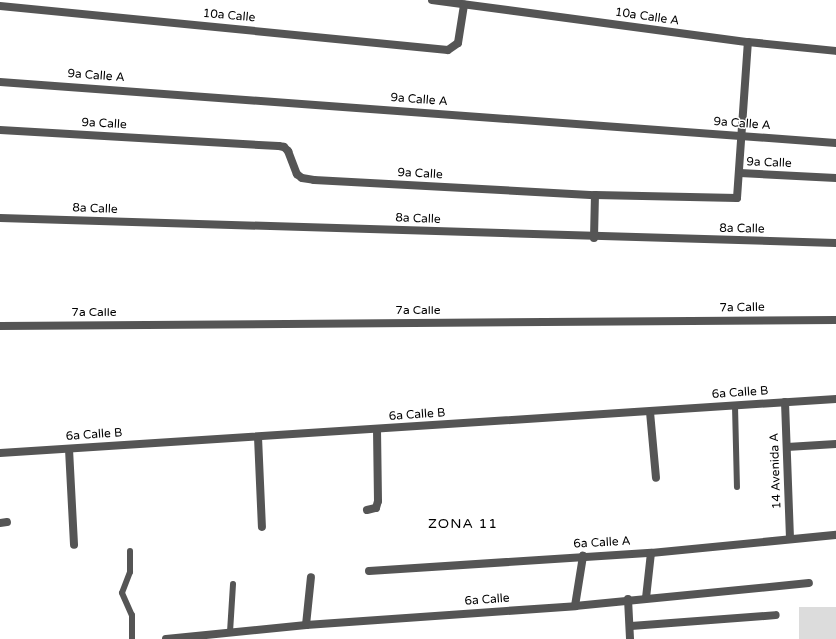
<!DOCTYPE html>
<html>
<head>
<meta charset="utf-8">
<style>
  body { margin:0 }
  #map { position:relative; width:836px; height:639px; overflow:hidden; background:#fff; font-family:"Varela Round",sans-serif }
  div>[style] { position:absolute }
  .green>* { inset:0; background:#dcdcdc; transform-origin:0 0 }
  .service>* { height:6px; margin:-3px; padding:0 3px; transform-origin:3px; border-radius:3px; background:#555 }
  .minor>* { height:8px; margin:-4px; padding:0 4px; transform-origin:4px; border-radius:4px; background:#555 }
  span { translate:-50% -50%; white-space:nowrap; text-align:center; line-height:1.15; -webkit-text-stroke:3px #fff; paint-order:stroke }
  .street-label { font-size:12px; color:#000 }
  .quarter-label { font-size:14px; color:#000; letter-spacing:1px }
</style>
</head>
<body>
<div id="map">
  <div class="green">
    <div style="left:836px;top:607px;width:32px;height:37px;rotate:90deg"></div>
  </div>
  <div class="service">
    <div style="left:735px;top:406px;width:81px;rotate:88.6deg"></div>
    <div style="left:130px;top:551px;width:21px;rotate:90deg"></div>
    <div style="left:130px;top:572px;width:22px;rotate:111deg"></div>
    <div style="left:122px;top:593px;width:24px;rotate:66deg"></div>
    <div style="left:132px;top:615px;width:24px;rotate:90deg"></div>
    <div style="left:230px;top:632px;width:48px;rotate:-86.4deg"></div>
  </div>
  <div class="minor">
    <div style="left:432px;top:0;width:319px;rotate:7.6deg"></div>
    <div style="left:748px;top:42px;width:88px;rotate:5.8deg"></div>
    <div style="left:0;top:6px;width:450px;rotate:5.6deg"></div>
    <div style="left:448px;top:50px;width:12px;rotate:-35deg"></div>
    <div style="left:458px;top:43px;width:39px;rotate:-81deg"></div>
    <div style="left:0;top:82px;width:838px;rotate:4.17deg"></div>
    <div style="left:0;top:130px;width:279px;rotate:3.3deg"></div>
    <div style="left:279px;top:146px;width:5px;rotate:11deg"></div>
    <div style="left:284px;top:147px;width:6px;rotate:45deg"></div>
    <div style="left:288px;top:151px;width:25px;rotate:69deg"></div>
    <div style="left:297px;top:174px;width:6px;rotate:39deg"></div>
    <div style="left:302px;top:178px;width:12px;rotate:9deg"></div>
    <div style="left:314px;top:180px;width:281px;rotate:3.1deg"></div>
    <div style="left:595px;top:195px;width:142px;rotate:1.2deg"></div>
    <div style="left:737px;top:198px;width:156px;rotate:-86deg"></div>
    <div style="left:740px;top:173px;width:96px;rotate:3deg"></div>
    <div style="left:0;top:218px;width:836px;rotate:1.71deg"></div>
    <div style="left:594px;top:238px;width:43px;rotate:-88.7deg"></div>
    <div style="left:0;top:326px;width:836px;rotate:-0.41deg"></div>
    <div style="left:785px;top:402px;width:137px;rotate:87.9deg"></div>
    <div style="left:650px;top:412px;width:66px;rotate:84.8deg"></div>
    <div style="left:258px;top:437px;width:90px;rotate:87.5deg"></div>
    <div style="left:787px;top:447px;width:49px;rotate:-3.5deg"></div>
    <div style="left:69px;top:449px;width:96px;rotate:87deg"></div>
    <div style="left:0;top:453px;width:838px;rotate:-3.7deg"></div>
    <div style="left:367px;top:510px;width:9px;rotate:-13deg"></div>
    <div style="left:376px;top:508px;width:7px;rotate:-74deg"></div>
    <div style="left:378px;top:501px;width:71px;rotate:-90.8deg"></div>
    <div style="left:0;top:523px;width:7px;rotate:-8deg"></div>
    <div style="left:369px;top:571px;width:283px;rotate:-3.7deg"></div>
    <div style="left:651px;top:553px;width:186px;rotate:-5.6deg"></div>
    <div style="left:646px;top:598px;width:45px;rotate:-83.7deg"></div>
    <div style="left:628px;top:599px;width:40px;rotate:87.1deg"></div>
    <div style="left:575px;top:606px;width:51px;rotate:-80.9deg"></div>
    <div style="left:306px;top:625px;width:48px;rotate:-84.1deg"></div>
    <div style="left:631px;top:626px;width:145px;rotate:-4.3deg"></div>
    <div style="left:166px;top:639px;width:141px;rotate:-5.7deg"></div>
    <div style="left:306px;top:625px;width:270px;rotate:-4deg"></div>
    <div style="left:575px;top:606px;width:235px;rotate:-5.6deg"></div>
  </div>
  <div class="street-label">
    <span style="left:229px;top:16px;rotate:5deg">10a Calle</span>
    <span style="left:647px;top:17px;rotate:8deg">10a Calle A</span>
    <span style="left:96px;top:76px;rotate:4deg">9a Calle A</span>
    <span style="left:419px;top:100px;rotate:4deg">9a Calle A</span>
    <span style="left:104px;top:124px;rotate:3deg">9a Calle</span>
    <span style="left:742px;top:124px;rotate:4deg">9a Calle A</span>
    <span style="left:769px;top:163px;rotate:2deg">9a Calle</span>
    <span style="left:420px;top:174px;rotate:3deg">9a Calle</span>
    <span style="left:95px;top:209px;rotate:2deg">8a Calle</span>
    <span style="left:418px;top:219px;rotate:2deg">8a Calle</span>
    <span style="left:742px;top:229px;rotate:1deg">8a Calle</span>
    <span style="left:742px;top:308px;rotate:-1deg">7a Calle</span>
    <span style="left:418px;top:311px">7a Calle</span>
    <span style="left:94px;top:313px">7a Calle</span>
    <span style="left:740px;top:393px;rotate:-4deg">6a Calle B</span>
    <span style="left:417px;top:415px;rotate:-4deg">6a Calle B</span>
    <span style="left:94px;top:435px;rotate:-4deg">6a Calle B</span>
    <span style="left:776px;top:471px;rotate:-92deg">14 Avenida A</span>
    <span style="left:602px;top:543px;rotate:-3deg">6a Calle A</span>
    <span style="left:487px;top:600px;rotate:-4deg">6a Calle</span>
  </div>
  <div class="quarter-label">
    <span style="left:463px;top:524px">ZONA 11</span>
  </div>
</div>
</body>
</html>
